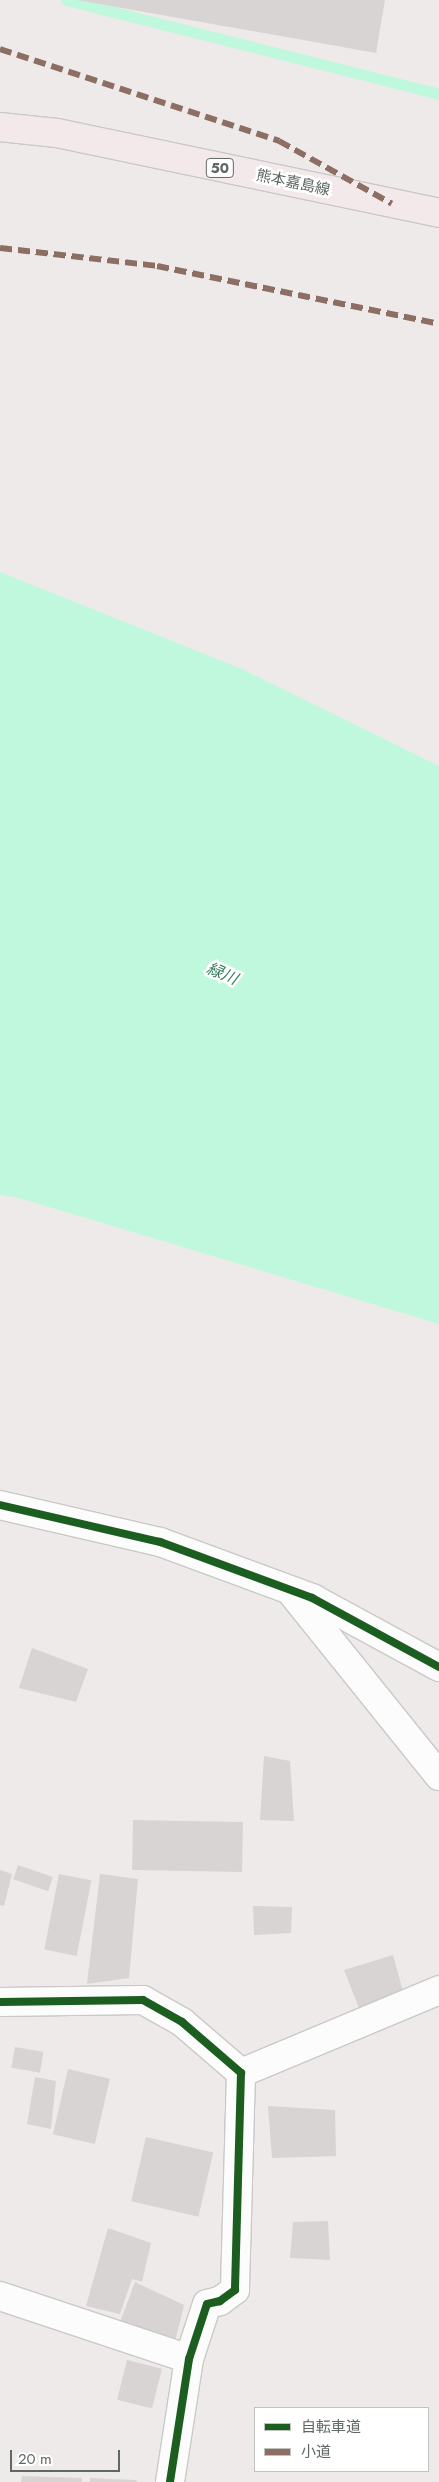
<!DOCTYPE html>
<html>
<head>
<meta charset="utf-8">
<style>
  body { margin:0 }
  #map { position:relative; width:439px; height:2482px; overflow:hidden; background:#efeaea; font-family:Jost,"Noto Sans JP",sans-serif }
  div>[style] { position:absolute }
  .water>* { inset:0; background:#bff8dd }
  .stream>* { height:11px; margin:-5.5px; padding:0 5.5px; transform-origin:5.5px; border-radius:5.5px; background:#bff8dd }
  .building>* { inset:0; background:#d7d4d3; transform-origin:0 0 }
  .roads { filter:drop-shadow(1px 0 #c9c9c8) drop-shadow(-1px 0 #c9c9c8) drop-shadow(0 1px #c9c9c8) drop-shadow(0 -1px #c9c9c8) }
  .street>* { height:28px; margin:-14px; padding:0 14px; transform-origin:14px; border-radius:14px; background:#fdfcfc }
  .primary>* { height:28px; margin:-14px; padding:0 14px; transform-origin:14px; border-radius:14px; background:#f4e9ea }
  .quiet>* { height:6px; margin-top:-3px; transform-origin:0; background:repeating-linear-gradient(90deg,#8d6e63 0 12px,transparent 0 18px) }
  .cycleway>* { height:8px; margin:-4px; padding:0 4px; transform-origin:4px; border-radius:4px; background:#1b5e20 }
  span { translate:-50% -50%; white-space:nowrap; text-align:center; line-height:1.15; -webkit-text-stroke:5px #fff; paint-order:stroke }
  .shield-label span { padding:1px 4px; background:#fff; border:1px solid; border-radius:4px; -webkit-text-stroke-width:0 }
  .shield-label { font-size:14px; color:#5f6865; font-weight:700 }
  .street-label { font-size:15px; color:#5f6865 }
  .water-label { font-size:16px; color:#347c61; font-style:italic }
  .legend { position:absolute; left:254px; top:2407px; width:175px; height:65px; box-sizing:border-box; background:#fff; border:1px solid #bfc3c1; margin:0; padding:6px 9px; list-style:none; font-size:15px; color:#5f6865 }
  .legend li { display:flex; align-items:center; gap:10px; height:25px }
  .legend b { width:25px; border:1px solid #bfc3c1 }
  .scale { position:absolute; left:10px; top:2450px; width:110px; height:22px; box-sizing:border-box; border:2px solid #5f6865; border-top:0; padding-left:6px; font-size:15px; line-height:18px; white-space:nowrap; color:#5f6865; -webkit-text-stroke:4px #fff; paint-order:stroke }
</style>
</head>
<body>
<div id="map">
  <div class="water">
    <div style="clip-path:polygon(0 572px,242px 669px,439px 766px,439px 1324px,19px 1198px,0 1195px)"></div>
  </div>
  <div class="stream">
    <div style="left:66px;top:0;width:385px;rotate:14.1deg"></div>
  </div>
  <div class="building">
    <div style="clip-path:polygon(77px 0,385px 0,376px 53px)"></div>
    <div style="clip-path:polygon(32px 1648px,88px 1669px,76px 1702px,19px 1688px)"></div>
    <div style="clip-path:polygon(264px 1756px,290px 1761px,294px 1821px,260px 1820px)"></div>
    <div style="left:133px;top:1820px;width:110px;height:50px;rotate:1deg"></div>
    <div style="left:18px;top:1865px;width:37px;height:15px;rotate:19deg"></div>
    <div style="clip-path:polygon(0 1870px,12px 1874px,4px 1906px,0 1905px)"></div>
    <div style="left:59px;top:1874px;width:33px;height:77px;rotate:11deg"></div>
    <div style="clip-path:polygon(100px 1874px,138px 1879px,129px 1978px,87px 1984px)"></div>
    <div style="clip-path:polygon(253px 1906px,292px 1907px,291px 1933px,254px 1935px)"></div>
    <div style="clip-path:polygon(393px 1955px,403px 1991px,359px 2008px,344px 1970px)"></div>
    <div style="left:15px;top:2047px;width:29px;height:21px;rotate:10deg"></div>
    <div style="left:68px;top:2069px;width:43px;height:67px;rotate:13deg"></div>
    <div style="clip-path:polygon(35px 2077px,56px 2081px,51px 2129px,27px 2124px)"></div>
    <div style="clip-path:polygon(268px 2106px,335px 2110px,336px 2156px,272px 2158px)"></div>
    <div style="left:146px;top:2137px;width:69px;height:66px;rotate:13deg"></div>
    <div style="clip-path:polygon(328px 2221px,330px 2260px,290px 2258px,293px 2222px)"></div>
    <div style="clip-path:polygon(108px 2228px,151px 2243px,142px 2282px,132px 2279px,120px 2314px,86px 2306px)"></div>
    <div style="clip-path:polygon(135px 2282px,184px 2305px,175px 2342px,120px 2322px)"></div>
    <div style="left:127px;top:2360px;width:36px;height:41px;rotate:14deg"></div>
    <div style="clip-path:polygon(22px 2476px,82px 2478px,82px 2482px,21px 2482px)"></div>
    <div style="clip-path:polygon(90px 2478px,136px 2480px,137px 2482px,90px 2482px)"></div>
  </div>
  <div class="roads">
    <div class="street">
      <div style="left:0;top:1505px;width:164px;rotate:13deg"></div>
      <div style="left:160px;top:1542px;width:162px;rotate:20.2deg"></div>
      <div style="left:312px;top:1598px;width:145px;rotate:28.5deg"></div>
      <div style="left:292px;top:1593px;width:235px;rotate:51.2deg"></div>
      <div style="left:0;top:2002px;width:143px;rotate:-0.8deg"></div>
      <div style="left:143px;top:2000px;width:45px;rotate:29.4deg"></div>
      <div style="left:182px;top:2022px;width:78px;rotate:40.8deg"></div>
      <div style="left:241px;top:2073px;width:217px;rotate:91.6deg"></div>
      <div style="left:235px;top:2290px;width:19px;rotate:144deg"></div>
      <div style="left:220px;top:2301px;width:13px;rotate:167deg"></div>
      <div style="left:207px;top:2304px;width:58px;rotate:108.1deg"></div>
      <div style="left:189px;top:2359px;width:124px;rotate:98.8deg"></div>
      <div style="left:241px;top:2073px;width:215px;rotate:-22.7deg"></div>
      <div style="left:0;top:2296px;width:199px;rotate:18.4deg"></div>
    </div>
    <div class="primary">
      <div style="left:0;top:127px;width:57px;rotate:6deg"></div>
      <div style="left:57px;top:133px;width:390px;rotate:11.8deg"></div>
    </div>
  </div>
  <div class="quiet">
    <div style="left:0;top:49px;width:294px;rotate:18.2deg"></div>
    <div style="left:279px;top:141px;width:129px;rotate:29.1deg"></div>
    <div style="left:0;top:248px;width:158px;rotate:6.5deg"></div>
    <div style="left:157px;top:266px;width:288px;rotate:11.6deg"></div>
  </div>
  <div class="cycleway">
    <div style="left:0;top:1505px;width:164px;rotate:13deg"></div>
    <div style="left:160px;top:1542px;width:162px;rotate:20.2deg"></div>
    <div style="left:312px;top:1598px;width:145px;rotate:28.5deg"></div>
    <div style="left:0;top:2002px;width:143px;rotate:-0.8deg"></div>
    <div style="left:143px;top:2000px;width:45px;rotate:29.4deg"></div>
    <div style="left:182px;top:2022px;width:78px;rotate:40.8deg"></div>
    <div style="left:241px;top:2073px;width:217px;rotate:91.6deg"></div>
    <div style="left:235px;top:2290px;width:19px;rotate:144deg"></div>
    <div style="left:220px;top:2301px;width:13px;rotate:167deg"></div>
    <div style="left:207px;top:2304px;width:58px;rotate:108.1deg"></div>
    <div style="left:189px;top:2359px;width:124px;rotate:98.8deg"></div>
  </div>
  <div class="shield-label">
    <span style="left:220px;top:168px">50</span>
  </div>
  <div class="street-label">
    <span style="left:293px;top:183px;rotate:12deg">熊本嘉島線</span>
  </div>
  <div class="water-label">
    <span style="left:222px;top:974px;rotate:23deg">緑川</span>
  </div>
  <ul class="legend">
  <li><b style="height:6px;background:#1b5e20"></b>自転車道</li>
  <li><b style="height:6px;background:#8d6e63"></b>小道</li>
  </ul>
  <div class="scale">20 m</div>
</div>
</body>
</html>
